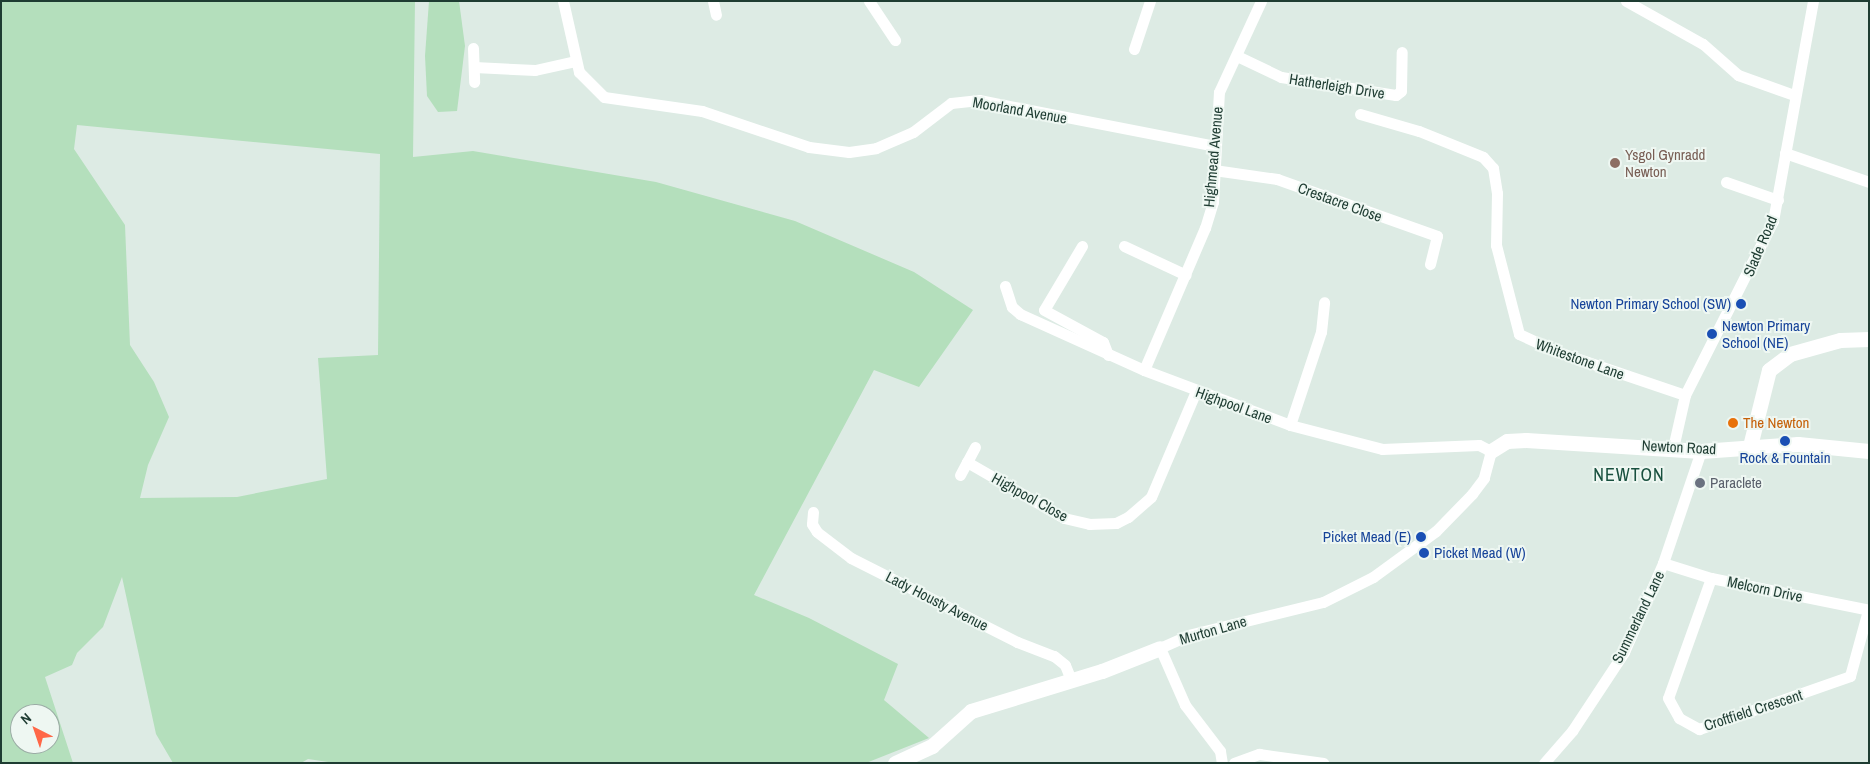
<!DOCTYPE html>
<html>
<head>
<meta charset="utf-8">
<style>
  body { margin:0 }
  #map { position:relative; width:1870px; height:764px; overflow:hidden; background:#ddebe4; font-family:"Archivo Narrow",sans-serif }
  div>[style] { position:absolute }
  .green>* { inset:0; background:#b4dfbc }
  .minor>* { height:11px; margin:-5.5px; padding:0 5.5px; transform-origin:5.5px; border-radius:5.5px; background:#fff }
  .tertiary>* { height:15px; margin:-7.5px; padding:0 7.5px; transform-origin:7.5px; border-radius:7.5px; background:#fff }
  .dots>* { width:14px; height:14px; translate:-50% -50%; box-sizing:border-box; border:2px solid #eef7f2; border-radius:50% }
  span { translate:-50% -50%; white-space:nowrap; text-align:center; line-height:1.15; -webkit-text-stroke:4px #eef7f2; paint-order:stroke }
  .street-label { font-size:15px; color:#1e3c32 }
  .education-label { font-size:15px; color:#785e54 }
  .left { translate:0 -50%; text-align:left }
  .transit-label { font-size:15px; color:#164399 }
  .right { translate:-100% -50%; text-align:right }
  .food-label { font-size:15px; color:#c56008 }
  .worship-label { font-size:15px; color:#5b616d }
  .quarter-label { font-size:18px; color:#18503e; letter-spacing:1px }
  .frame { position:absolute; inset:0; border:2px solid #1e3c32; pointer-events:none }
  .north { position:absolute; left:10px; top:704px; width:50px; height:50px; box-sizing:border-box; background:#eef7f2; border:1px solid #9baca5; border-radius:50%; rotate:319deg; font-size:14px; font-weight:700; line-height:20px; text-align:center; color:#1e3c32 }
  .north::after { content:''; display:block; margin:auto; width:18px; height:22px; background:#ff6747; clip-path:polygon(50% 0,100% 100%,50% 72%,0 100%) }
</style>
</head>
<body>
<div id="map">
  <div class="green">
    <div style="clip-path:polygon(evenodd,1px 1px,415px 1px,413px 157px,473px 151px,656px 182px,795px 221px,914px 272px,973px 310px,919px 387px,874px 370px,754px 595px,809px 618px,898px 664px,884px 700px,929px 738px,866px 763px,335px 763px,308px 759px,301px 763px,173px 763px,156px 734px,122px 577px,103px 627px,77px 653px,72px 665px,45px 677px,73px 763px,1px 763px,1px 1px,77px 125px,380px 154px,378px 355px,318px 358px,327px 479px,237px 497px,140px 498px,148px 465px,169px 417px,154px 382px,130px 345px,125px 225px,74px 149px,77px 125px,1px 1px,20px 714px,50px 714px,50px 744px,20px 744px,20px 714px)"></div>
    <div style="clip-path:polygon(429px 1px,459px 1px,465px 46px,457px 111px,438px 112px,427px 96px,425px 56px)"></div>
  </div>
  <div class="minor">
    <div style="left:563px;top:1px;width:73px;rotate:77.3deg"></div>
    <div style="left:579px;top:72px;width:35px;rotate:45deg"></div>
    <div style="left:604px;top:97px;width:99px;rotate:8.1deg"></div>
    <div style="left:702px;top:111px;width:113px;rotate:18.6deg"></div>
    <div style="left:809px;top:147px;width:40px;rotate:7.1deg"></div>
    <div style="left:849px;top:152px;width:27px;rotate:-8deg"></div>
    <div style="left:876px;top:148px;width:40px;rotate:-23.4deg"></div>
    <div style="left:913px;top:132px;width:48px;rotate:-37.3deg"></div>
    <div style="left:951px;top:103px;width:28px;rotate:-6deg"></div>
    <div style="left:979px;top:100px;width:240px;rotate:11deg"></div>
    <div style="left:713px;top:1px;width:14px;rotate:78deg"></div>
    <div style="left:869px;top:1px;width:47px;rotate:56.3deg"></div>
    <div style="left:1626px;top:1px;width:88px;rotate:29.2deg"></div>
    <div style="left:1703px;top:44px;width:47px;rotate:41.5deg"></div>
    <div style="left:1738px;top:75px;width:59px;rotate:19.7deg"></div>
    <div style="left:473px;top:48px;width:34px;rotate:88deg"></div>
    <div style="left:1134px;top:49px;width:51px;rotate:-71.6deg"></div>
    <div style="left:1237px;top:56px;width:49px;rotate:25.5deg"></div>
    <div style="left:1281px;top:77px;width:116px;rotate:8.9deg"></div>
    <div style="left:1396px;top:95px;width:6px;rotate:-39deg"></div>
    <div style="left:1401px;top:91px;width:39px;rotate:-89deg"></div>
    <div style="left:474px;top:67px;width:61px;rotate:2.8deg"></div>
    <div style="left:535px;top:70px;width:42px;rotate:-12.4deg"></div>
    <div style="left:1360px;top:114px;width:61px;rotate:16.1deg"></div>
    <div style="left:1419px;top:131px;width:69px;rotate:22.1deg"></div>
    <div style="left:1483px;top:157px;width:15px;rotate:48deg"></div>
    <div style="left:1493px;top:168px;width:25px;rotate:81deg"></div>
    <div style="left:1497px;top:193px;width:52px;rotate:91.1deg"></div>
    <div style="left:1496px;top:245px;width:92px;rotate:75.5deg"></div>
    <div style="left:1519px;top:334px;width:43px;rotate:24.8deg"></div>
    <div style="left:1558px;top:352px;width:134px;rotate:18.7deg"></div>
    <div style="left:1785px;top:153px;width:89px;rotate:19deg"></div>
    <div style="left:1214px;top:170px;width:64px;rotate:8.1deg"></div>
    <div style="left:1277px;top:179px;width:170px;rotate:19.6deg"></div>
    <div style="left:1437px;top:236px;width:29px;rotate:104deg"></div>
    <div style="left:1726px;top:182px;width:55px;rotate:19.1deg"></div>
    <div style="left:1082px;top:246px;width:74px;rotate:120.7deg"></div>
    <div style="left:1044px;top:310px;width:67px;rotate:28.5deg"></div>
    <div style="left:1103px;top:342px;width:14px;rotate:69deg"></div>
    <div style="left:1124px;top:246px;width:68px;rotate:25.1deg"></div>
    <div style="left:1005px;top:286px;width:22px;rotate:72deg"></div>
    <div style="left:1012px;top:307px;width:11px;rotate:41deg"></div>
    <div style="left:1020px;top:314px;width:136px;rotate:24.3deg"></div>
    <div style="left:1144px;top:370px;width:156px;rotate:20.6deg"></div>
    <div style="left:1290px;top:425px;width:95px;rotate:14.6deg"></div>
    <div style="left:1382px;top:449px;width:97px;rotate:-2.4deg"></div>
    <div style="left:1479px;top:445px;width:13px;rotate:27deg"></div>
    <div style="left:1491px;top:451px;width:28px;rotate:105deg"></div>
    <div style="left:1484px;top:478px;width:20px;rotate:127deg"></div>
    <div style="left:1472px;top:494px;width:52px;rotate:134.2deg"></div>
    <div style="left:1436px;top:531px;width:78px;rotate:143.9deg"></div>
    <div style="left:1373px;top:577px;width:56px;rotate:153.4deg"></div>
    <div style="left:1323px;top:602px;width:138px;rotate:166.2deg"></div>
    <div style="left:1189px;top:635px;width:32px;rotate:156deg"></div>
    <div style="left:1160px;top:648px;width:62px;rotate:66.3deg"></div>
    <div style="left:1185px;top:705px;width:58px;rotate:52.7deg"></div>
    <div style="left:1220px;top:751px;width:12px;rotate:81deg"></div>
    <div style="left:1144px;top:370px;width:155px;rotate:-66.8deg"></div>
    <div style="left:1205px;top:228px;width:27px;rotate:-73deg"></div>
    <div style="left:1213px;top:202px;width:110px;rotate:-86.9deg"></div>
    <div style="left:1219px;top:92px;width:100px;rotate:-65.2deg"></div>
    <div style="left:1290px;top:425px;width:98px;rotate:-71.6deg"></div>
    <div style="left:1321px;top:332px;width:30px;rotate:-84deg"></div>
    <div style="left:975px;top:447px;width:17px;rotate:118deg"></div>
    <div style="left:967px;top:462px;width:112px;rotate:30deg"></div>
    <div style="left:1064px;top:518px;width:26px;rotate:13deg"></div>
    <div style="left:1089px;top:524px;width:27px;rotate:-2deg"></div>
    <div style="left:1116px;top:523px;width:13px;rotate:-27deg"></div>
    <div style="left:1128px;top:517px;width:30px;rotate:-41deg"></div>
    <div style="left:1151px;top:497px;width:115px;rotate:-67deg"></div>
    <div style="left:1673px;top:448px;width:54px;rotate:-77.2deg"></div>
    <div style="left:1685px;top:395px;width:195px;rotate:-63.2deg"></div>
    <div style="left:1773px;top:221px;width:224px;rotate:-79.7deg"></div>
    <div style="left:960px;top:475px;width:15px;rotate:-62deg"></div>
    <div style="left:813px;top:512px;width:12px;rotate:95deg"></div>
    <div style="left:812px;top:524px;width:9px;rotate:58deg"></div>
    <div style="left:817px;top:532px;width:43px;rotate:37.4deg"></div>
    <div style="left:851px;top:558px;width:186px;rotate:26.8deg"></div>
    <div style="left:1017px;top:642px;width:40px;rotate:21deg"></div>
    <div style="left:1054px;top:656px;width:14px;rotate:39deg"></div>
    <div style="left:1065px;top:665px;width:16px;rotate:68deg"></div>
    <div style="left:1663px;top:563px;width:50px;rotate:17.4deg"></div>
    <div style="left:1711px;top:578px;width:161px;rotate:11.4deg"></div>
    <div style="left:1711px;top:578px;width:127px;rotate:109.7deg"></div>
    <div style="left:1668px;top:698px;width:23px;rotate:61deg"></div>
    <div style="left:1679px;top:718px;width:23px;rotate:29deg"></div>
    <div style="left:1699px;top:729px;width:160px;rotate:-19.3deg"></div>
    <div style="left:1850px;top:676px;width:68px;rotate:-74.7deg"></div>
    <div style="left:1234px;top:763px;width:27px;rotate:-20deg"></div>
    <div style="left:1259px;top:754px;width:65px;rotate:8deg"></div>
    <div style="left:1544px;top:763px;width:43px;rotate:-48.8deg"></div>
    <div style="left:1572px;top:731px;width:95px;rotate:-56.6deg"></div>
    <div style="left:1624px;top:652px;width:97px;rotate:-66.3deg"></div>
    <div style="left:1663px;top:563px;width:118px;rotate:-71.3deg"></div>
  </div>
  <div class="tertiary">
    <div style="left:1750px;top:446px;width:78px;rotate:-76deg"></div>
    <div style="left:1769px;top:370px;width:26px;rotate:-37deg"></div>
    <div style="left:1790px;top:354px;width:52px;rotate:-15.6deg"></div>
    <div style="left:1840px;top:340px;width:29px;rotate:-2deg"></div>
    <div style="left:1491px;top:451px;width:19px;rotate:-32deg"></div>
    <div style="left:1507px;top:441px;width:19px;rotate:-3deg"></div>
    <div style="left:1526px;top:440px;width:175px;rotate:3.6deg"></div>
    <div style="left:1701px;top:451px;width:97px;rotate:-4.1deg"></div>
    <div style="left:1798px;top:444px;width:71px;rotate:5.6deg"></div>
    <div style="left:895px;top:763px;width:41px;rotate:-24.7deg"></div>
    <div style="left:932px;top:746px;width:52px;rotate:-41.9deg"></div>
    <div style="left:971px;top:711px;width:137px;rotate:-17deg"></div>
    <div style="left:1102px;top:671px;width:62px;rotate:-21.6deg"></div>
  </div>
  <div class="dots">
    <div style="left:1615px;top:163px;background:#8d6e63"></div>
    <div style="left:1741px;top:304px;background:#1a4fb4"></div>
    <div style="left:1712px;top:334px;background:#1a4fb4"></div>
    <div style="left:1733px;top:423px;background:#e8710a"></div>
    <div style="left:1785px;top:441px;background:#1a4fb4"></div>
    <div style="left:1700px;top:483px;background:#6b7280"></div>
    <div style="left:1421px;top:537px;background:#1a4fb4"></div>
    <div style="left:1424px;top:553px;background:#1a4fb4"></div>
  </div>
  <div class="street-label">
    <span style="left:1337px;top:86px;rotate:9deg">Hatherleigh Drive</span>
    <span style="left:1020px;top:110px;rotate:10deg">Moorland Avenue</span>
    <span style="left:1213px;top:157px;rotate:-85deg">Highmead Avenue</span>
    <span style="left:1340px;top:202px;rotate:20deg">Crestacre Close</span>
    <span style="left:1760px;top:246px;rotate:-67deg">Slade Road</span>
    <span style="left:1580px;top:359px;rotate:20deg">Whitestone Lane</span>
    <span style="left:1234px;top:405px;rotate:20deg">Highpool Lane</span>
    <span style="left:1679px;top:447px;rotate:3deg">Newton Road</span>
    <span style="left:1030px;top:497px;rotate:29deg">Highpool Close</span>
    <span style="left:1765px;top:589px;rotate:12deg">Melcorn Drive</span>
    <span style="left:937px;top:601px;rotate:27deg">Lady Housty Avenue</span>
    <span style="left:1638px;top:617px;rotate:-64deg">Summerland Lane</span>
    <span style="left:1213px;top:630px;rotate:-16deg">Murton Lane</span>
    <span style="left:1753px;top:710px;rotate:-18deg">Croftfield Crescent</span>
  </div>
  <div class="education-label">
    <span class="left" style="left:1625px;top:163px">Ysgol Gynradd<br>Newton</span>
  </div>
  <div class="transit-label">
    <span class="right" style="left:1731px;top:304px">Newton Primary School (SW)</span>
    <span class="left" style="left:1722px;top:334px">Newton Primary<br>School (NE)</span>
    <span style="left:1785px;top:458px">Rock &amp; Fountain</span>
    <span class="right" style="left:1411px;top:537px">Picket Mead (E)</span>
    <span class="left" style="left:1434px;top:553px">Picket Mead (W)</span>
  </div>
  <div class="food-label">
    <span class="left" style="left:1743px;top:423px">The Newton</span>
  </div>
  <div class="worship-label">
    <span class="left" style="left:1710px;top:483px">Paraclete</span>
  </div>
  <div class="quarter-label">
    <span style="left:1629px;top:475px">NEWTON</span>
  </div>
  <div class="frame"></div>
  <div class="north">N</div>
</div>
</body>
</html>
